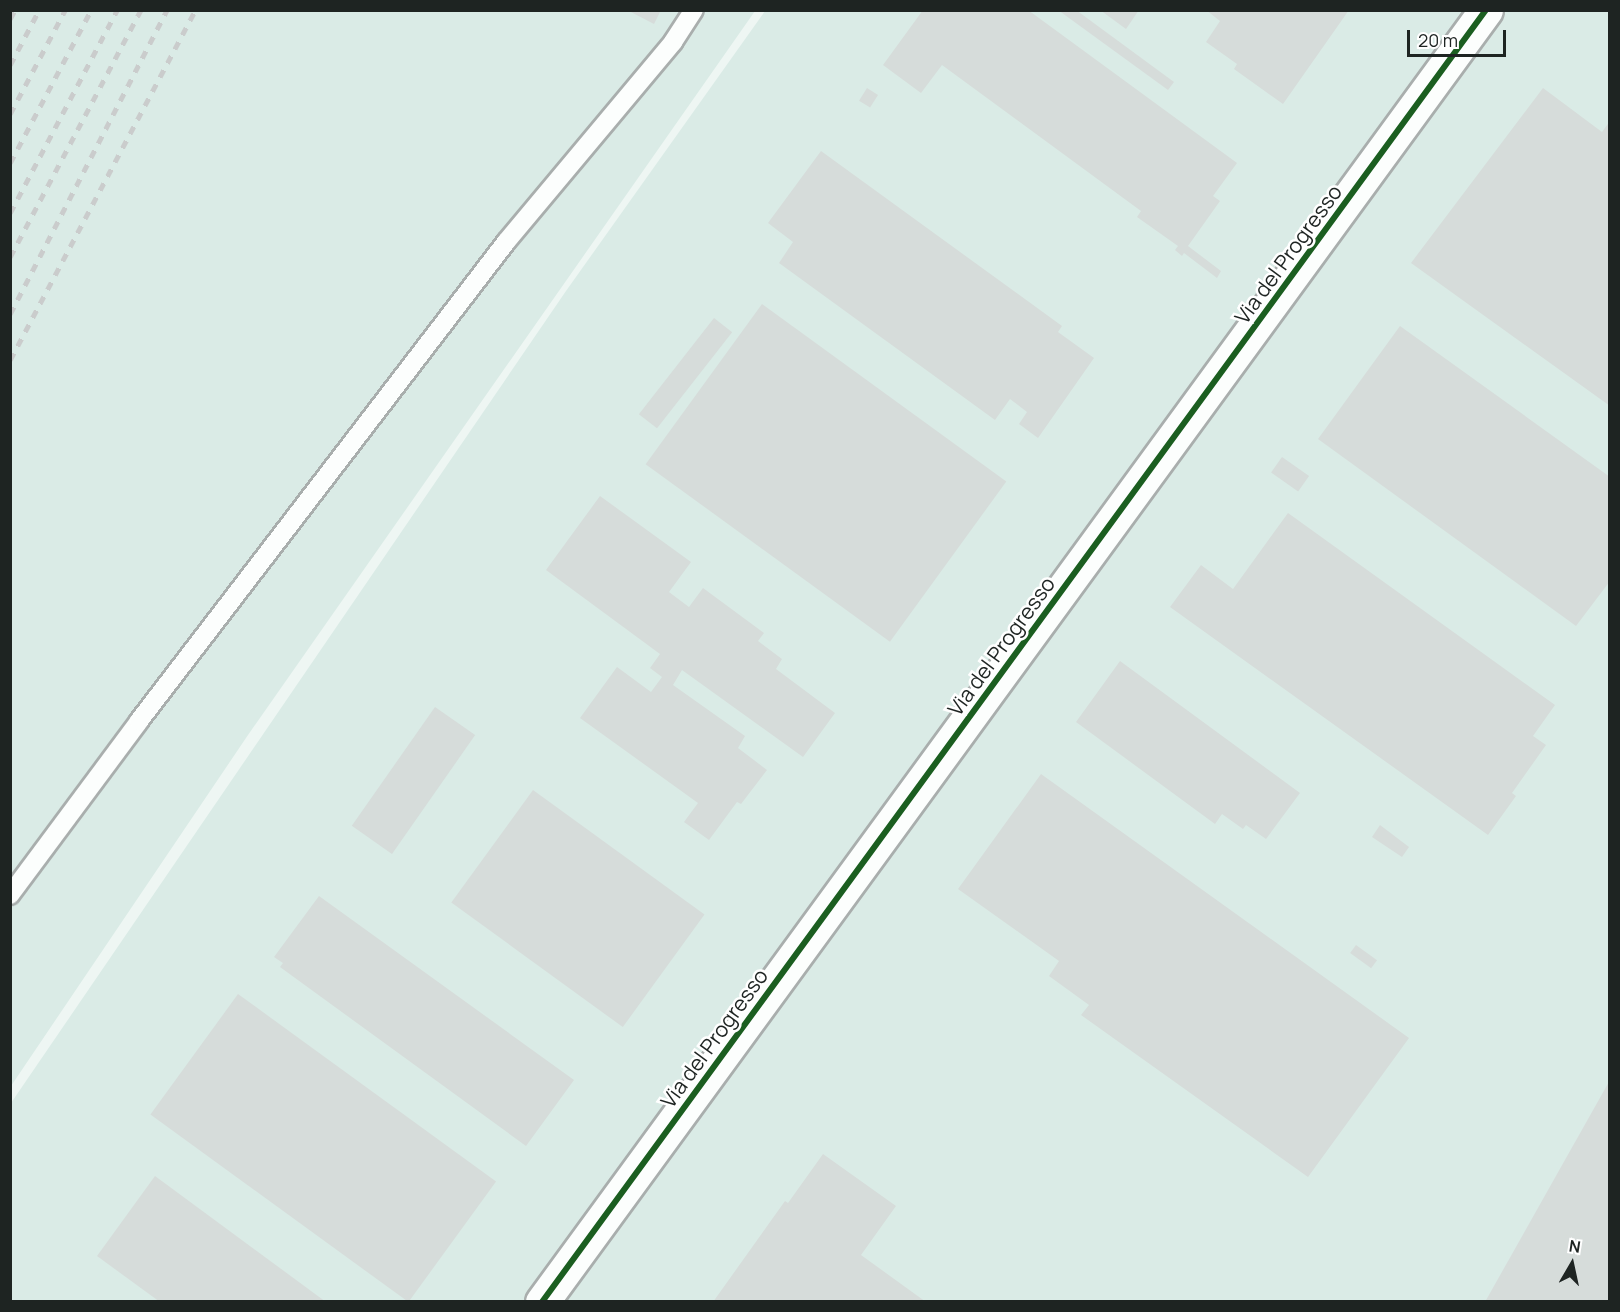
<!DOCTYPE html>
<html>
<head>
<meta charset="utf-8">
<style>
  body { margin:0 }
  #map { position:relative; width:1620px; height:1312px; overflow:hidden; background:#eef6f3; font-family:Manrope,sans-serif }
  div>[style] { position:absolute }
  .built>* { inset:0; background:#daebe6 }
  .building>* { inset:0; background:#d6dcda; transform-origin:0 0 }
  .roads { filter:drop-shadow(2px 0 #a9aead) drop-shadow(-2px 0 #a9aead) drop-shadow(0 2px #a9aead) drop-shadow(0 -2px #a9aead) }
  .service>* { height:18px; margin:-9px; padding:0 9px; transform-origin:9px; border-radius:9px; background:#fcfefd }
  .minor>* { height:33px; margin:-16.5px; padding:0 16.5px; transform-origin:16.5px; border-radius:16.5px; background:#fcfefd }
  .rail>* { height:4.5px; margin-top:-2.25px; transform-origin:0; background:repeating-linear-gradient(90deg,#cacccc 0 8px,transparent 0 16px) }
  .cycleway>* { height:6px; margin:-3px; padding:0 3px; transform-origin:3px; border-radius:3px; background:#1b5e20 }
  span { translate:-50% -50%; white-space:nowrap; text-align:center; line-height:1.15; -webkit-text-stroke:5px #fff; paint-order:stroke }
  .street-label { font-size:21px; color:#1e2422 }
  .frame { position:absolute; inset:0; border:12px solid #1e2422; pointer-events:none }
  .north { position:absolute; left:1542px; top:1234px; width:60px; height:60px; -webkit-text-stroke:4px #fff; paint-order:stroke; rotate:9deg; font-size:16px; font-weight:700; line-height:24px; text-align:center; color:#1e2422 }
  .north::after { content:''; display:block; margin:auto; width:21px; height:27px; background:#1e2422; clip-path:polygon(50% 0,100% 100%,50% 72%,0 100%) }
  .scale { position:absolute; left:1407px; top:30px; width:99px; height:27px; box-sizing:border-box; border:3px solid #1e2422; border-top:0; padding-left:8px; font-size:18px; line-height:21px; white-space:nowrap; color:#1e2422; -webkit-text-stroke:4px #fff; paint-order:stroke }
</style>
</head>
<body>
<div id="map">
  <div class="built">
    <div style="clip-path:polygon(11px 11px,755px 11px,248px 735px,11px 1086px)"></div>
    <div style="clip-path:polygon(765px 11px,1609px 11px,1609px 1301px,11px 1302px,11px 1103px,566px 291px)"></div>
  </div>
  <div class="building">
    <div style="clip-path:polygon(627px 10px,661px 10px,654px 24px)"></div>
    <div style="clip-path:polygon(923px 10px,1028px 10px,1237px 163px,1213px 196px,1220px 201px,1188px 246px,1221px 271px,1217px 278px,1184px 253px,1182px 256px,1175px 250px,1178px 246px,1137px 217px,1141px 211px,942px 65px,921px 93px,883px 65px)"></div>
    <div style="clip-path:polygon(1058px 10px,1076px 10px,1174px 82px,1168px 90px)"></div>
    <div style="clip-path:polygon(1100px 10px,1139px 10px,1126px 29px)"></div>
    <div style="clip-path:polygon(1206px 10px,1349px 10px,1283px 104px,1234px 69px,1237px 64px,1206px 42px,1220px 21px)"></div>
    <div style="left:867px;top:88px;width:13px;height:15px;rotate:32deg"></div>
    <div style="clip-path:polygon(1543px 88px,1602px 132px,1610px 121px,1610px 406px,1411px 263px)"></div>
    <div style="clip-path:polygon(821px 151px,1062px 326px,1058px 332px,1094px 358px,1038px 438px,1019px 424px,1027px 412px,1010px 399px,995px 420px,779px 263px,793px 242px,768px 223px)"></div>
    <div style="left:762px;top:304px;width:302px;height:198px;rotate:36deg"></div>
    <div style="left:714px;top:318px;width:23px;height:122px;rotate:38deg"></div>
    <div style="clip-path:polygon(1400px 326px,1610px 477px,1610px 581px,1576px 626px,1318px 439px)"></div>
    <div style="left:1282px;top:457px;width:33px;height:19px;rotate:35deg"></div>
    <div style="clip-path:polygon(600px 496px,691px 562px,669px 592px,689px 607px,703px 588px,764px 633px,758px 641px,782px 659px,776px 669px,835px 713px,803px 757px,682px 670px,673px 685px,745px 736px,738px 748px,767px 770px,741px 804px,737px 802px,709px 840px,684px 822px,698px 803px,580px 718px,617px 667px,651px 692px,662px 677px,650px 668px,660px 654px,546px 570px)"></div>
    <div style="clip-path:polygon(1288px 513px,1555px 705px,1533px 736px,1546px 745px,1512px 793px,1516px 796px,1488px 835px,1170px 607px,1201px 565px,1233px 589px)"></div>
    <div style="clip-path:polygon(1120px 661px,1300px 793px,1266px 839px,1246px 825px,1243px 829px,1222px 814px,1215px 824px,1076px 722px)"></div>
    <div style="left:435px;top:707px;width:49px;height:145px;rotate:35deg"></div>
    <div style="clip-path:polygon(1041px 774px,1409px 1038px,1308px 1177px,1081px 1015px,1089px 1005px,1049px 976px,1059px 961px,958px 889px)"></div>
    <div style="left:533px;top:790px;width:212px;height:139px;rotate:36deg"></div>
    <div style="clip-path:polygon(1380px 825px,1409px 847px,1402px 857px,1372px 837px)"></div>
    <div style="clip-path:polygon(319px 896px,574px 1080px,526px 1146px,280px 967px,283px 963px,274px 957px)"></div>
    <div style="left:1356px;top:945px;width:26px;height:10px;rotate:36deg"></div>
    <div style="left:238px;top:994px;width:319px;height:149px;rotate:36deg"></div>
    <div style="clip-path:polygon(1610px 1080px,1610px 1302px,1485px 1302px)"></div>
    <div style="clip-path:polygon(823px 1154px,896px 1206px,861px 1255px,926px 1302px,713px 1302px,785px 1201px,788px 1203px)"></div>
    <div style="clip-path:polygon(155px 1176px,326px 1302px,160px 1302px,97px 1256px)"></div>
  </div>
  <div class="roads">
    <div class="service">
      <div style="left:10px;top:895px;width:217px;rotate:-53.4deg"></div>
      <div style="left:139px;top:721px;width:603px;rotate:-52.54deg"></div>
      <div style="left:506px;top:242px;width:261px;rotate:-50.1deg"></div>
      <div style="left:673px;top:42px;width:38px;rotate:-57deg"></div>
    </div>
    <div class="minor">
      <div style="left:542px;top:1302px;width:1600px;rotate:-53.85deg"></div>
    </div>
  </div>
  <div class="rail">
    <div style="left:10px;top:19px;width:10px;rotate:-61deg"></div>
    <div style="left:10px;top:65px;width:62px;rotate:-62.2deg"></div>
    <div style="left:10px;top:114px;width:118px;rotate:-62.1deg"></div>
    <div style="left:10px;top:163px;width:173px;rotate:-62.1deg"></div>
    <div style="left:10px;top:213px;width:229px;rotate:-62.2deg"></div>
    <div style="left:10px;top:257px;width:280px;rotate:-62.1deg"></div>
    <div style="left:10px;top:314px;width:342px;rotate:-62.7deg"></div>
    <div style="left:10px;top:360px;width:396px;rotate:-62.1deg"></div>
  </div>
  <div class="cycleway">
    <div style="left:542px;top:1302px;width:1600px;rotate:-53.85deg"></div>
  </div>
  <div class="street-label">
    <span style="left:1288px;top:254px;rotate:-54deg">Via del Progresso</span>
    <span style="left:1001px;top:646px;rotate:-54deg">Via del Progresso</span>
    <span style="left:714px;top:1038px;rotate:-54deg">Via del Progresso</span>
  </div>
  <div class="frame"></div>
  <div class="north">N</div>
  <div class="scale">20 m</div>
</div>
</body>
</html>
